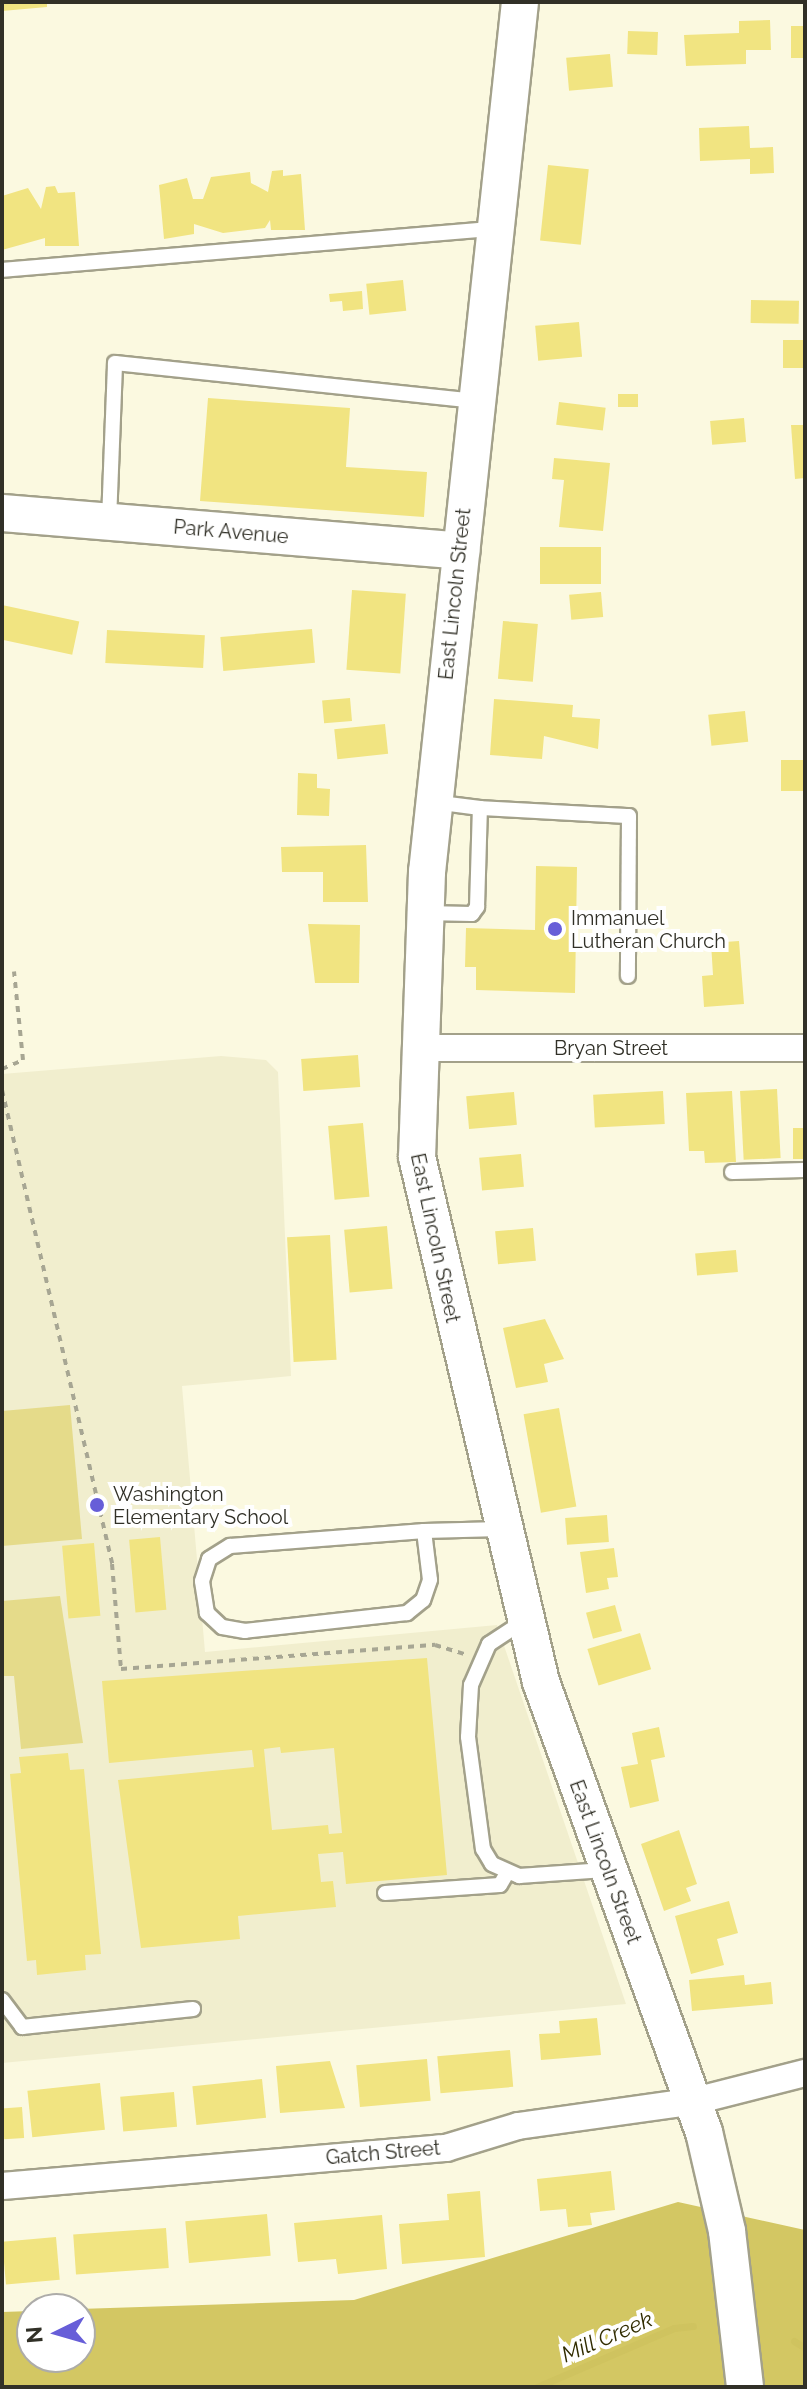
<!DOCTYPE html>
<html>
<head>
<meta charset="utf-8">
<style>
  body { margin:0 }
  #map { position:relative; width:807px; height:2389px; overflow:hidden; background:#fbf9e0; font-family:Raleway,sans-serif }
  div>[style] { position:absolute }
  .built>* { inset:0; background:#f1eece }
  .green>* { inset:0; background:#e5db8a }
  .forest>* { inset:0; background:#d3c763 }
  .stream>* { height:7px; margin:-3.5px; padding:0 3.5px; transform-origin:3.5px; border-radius:3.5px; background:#cfc35f }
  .building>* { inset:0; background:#f1e481; transform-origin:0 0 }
  .path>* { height:4px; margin-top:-2px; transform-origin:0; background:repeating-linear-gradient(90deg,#a7a693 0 6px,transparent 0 12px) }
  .roads { filter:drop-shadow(2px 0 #a3a18a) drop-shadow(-2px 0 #a3a18a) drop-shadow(0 2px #a3a18a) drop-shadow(0 -2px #a3a18a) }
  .lane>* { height:14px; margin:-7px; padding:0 7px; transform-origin:7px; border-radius:7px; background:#fff }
  .street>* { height:26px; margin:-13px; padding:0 13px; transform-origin:13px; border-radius:13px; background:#fff }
  .secondary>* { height:36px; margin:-18px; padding:0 18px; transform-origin:18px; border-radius:18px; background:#fff }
  .dots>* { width:22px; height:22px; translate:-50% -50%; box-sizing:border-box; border:4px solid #fff; border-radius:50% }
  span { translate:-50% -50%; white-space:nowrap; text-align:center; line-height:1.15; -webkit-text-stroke:8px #fff; paint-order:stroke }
  .street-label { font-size:20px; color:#313027 }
  .poi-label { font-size:20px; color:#313027 }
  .left { translate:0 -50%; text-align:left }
  .water-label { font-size:22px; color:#312c00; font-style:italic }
  .frame { position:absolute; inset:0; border:4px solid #313027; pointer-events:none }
  .north { position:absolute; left:16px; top:2293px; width:80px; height:80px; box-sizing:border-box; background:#fff; border:2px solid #adaca9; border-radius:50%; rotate:265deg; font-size:22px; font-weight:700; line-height:32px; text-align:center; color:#313027 }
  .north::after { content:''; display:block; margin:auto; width:28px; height:36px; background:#675ed8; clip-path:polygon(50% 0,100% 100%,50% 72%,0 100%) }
</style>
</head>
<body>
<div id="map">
  <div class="built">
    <div style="clip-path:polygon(221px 1056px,266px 1060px,278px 1072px,291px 1376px,182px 1386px,205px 1652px,497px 1625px,626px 2004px,2px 2063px,2px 1074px)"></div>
  </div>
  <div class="green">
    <div style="clip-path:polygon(70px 1405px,82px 1539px,2px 1546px,2px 1411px)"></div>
    <div style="clip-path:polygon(60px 1596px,83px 1743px,21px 1749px,14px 1676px,2px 1676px,2px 1601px)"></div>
  </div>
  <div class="forest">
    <div style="clip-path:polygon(678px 2202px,805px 2230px,805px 2387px,2px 2387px,2px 2312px,32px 2311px,32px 2357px,80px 2357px,79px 2309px,354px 2300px)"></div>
  </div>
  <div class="stream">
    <div style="left:794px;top:2341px;width:13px;rotate:32deg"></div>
    <div style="left:537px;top:2387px;width:149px;rotate:-23.3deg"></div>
    <div style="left:674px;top:2328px;width:19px;rotate:-6deg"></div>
  </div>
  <div class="building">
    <div style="clip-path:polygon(2px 2px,47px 2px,47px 7px,2px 11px)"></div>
    <div style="clip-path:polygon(770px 20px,771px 50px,746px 50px,746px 64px,686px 66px,684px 35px,739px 33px,739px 21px)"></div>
    <div style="left:805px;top:26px;width:32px;height:14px;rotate:90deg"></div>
    <div style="left:628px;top:31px;width:30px;height:23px;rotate:2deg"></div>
    <div style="left:610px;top:54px;width:33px;height:44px;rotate:85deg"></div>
    <div style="clip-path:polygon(749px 126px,750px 148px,773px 147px,774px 173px,750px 174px,750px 159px,700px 161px,699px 128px)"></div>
    <div style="left:548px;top:165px;width:41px;height:76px;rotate:6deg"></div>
    <div style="clip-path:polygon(283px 170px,283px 176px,301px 174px,305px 230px,271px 230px,270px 220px,265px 228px,223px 233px,194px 224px,194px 234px,164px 239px,159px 185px,187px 178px,193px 199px,203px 199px,211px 177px,250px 172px,251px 183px,268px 192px,272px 171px)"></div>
    <div style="clip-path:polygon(55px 186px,58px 193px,75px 192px,79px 246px,45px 246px,45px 238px,2px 250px,2px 196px,28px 188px,41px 209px,46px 187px)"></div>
    <div style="left:403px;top:280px;width:31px;height:37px;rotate:84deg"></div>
    <div style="clip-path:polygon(362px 291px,363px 309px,343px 311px,342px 301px,330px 302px,329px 294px)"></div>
    <div style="left:751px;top:300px;width:48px;height:23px;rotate:1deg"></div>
    <div style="left:579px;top:322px;width:35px;height:44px;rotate:85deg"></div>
    <div style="left:805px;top:340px;width:28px;height:22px;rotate:90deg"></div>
    <div style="left:618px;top:394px;width:20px;height:13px"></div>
    <div style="clip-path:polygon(208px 398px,350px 408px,346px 467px,427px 472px,424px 517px,200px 501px)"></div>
    <div style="left:559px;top:402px;width:47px;height:23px;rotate:7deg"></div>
    <div style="left:744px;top:418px;width:24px;height:34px;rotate:85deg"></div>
    <div style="clip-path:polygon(791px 425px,805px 425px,805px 478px,795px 479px)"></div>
    <div style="clip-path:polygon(554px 458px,610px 463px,603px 531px,559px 527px,564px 480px,552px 479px)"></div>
    <div style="left:540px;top:547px;width:61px;height:37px"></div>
    <div style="left:352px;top:590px;width:54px;height:80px;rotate:4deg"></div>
    <div style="left:601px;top:592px;width:25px;height:32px;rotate:85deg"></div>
    <div style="left:2px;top:605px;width:79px;height:34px;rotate:12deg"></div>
    <div style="left:503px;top:621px;width:35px;height:58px;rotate:5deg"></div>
    <div style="left:312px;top:629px;width:34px;height:92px;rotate:85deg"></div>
    <div style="left:107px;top:630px;width:98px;height:33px;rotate:3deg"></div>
    <div style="left:350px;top:698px;width:23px;height:28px;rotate:85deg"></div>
    <div style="clip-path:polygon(494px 699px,573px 705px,572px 717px,600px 719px,598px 749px,544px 736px,542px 759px,490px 755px)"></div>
    <div style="left:745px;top:711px;width:31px;height:37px;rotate:84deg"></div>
    <div style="left:385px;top:724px;width:30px;height:51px;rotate:84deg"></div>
    <div style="left:805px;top:760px;width:31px;height:24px;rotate:90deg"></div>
    <div style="clip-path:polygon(298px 773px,317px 774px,317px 788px,330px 789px,329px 816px,297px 815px)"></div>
    <div style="clip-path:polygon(366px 845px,368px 902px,323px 902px,323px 872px,282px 872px,281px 847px)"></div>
    <div style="clip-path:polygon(536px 866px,577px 867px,575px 993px,476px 990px,476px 967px,465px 967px,466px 928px,535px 930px)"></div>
    <div style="clip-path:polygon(308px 924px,360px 925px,359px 983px,315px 983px)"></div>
    <div style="clip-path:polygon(739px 941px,744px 1004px,704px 1007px,702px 976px,713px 975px,711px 943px)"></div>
    <div style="left:358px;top:1055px;width:32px;height:57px;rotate:86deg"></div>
    <div style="left:777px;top:1089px;width:69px;height:37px;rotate:87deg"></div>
    <div style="left:663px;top:1091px;width:33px;height:70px;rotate:87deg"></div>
    <div style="clip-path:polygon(732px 1091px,736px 1162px,705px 1163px,704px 1151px,689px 1151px,686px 1093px)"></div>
    <div style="left:514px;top:1092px;width:33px;height:48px;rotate:85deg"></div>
    <div style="left:363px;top:1123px;width:74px;height:35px;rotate:85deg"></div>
    <div style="left:793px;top:1128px;width:12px;height:31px"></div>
    <div style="left:521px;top:1154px;width:33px;height:42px;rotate:85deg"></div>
    <div style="left:387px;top:1226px;width:63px;height:43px;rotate:85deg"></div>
    <div style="left:533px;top:1228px;width:33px;height:38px;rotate:85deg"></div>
    <div style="left:330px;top:1235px;width:125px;height:43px;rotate:87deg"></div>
    <div style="left:736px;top:1250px;width:22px;height:41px;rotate:85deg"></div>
    <div style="clip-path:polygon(545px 1319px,564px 1359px,544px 1364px,548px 1382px,516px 1388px,503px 1328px)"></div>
    <div style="left:559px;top:1408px;width:100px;height:36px;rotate:80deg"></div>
    <div style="left:607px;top:1515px;width:27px;height:42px;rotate:86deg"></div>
    <div style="left:160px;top:1537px;width:73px;height:31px;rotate:85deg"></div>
    <div style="left:94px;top:1543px;width:73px;height:32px;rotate:85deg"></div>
    <div style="clip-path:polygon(614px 1548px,618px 1577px,607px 1578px,609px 1589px,586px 1593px,580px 1552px)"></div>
    <div style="left:615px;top:1605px;width:27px;height:30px;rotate:75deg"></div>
    <div style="left:640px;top:1633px;width:38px;height:55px;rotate:73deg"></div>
    <div style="clip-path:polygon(evenodd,427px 1658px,447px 1875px,346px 1884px,343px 1852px,318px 1854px,321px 1882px,333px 1881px,336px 1907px,238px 1916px,240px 1939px,141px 1948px,118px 1780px,254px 1767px,252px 1750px,109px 1763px,102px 1681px,427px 1658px,280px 1747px,281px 1753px,334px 1748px,342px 1833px,329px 1834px,328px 1825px,272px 1830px,264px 1749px,280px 1747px)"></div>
    <div style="clip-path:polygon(659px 1727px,665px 1757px,651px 1760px,659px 1801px,630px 1808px,621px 1767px,638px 1764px,632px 1733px)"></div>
    <div style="clip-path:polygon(68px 1753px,70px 1770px,84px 1769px,101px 1954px,85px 1955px,86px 1970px,37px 1975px,36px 1960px,27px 1961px,10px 1774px,21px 1773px,19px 1757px)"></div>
    <div style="clip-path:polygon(679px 1830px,697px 1884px,686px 1888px,691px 1901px,664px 1911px,641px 1844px)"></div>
    <div style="clip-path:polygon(729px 1901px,738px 1933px,717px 1939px,724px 1965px,691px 1974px,675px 1916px)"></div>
    <div style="clip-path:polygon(744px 1975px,745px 1985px,771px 1982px,773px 2004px,692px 2011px,689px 1980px)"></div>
    <div style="clip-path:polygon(597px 2018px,601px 2055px,541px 2060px,539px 2034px,560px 2033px,559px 2021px)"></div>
    <div style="left:510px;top:2050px;width:37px;height:73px;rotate:85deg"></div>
    <div style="left:427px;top:2059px;width:42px;height:71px;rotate:85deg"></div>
    <div style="clip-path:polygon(330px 2061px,345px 2108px,280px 2113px,276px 2066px)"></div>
    <div style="left:262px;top:2079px;width:39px;height:70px;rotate:84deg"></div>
    <div style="left:100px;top:2083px;width:47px;height:73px;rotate:84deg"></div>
    <div style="left:174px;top:2092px;width:35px;height:54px;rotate:85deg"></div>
    <div style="left:22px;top:2107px;width:31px;height:20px;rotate:86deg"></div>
    <div style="clip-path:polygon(611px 2171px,615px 2210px,590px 2213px,592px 2225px,568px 2227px,566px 2209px,540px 2211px,537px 2179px)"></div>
    <div style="clip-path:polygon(480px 2191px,485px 2257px,402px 2264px,399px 2224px,449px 2220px,447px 2194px)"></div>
    <div style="left:267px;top:2214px;width:42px;height:82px;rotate:85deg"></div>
    <div style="clip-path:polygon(382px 2215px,387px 2269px,338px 2274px,336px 2259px,298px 2262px,294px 2223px)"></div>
    <div style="left:166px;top:2228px;width:40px;height:93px;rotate:86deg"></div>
    <div style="left:56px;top:2237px;width:43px;height:54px;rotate:85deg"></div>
  </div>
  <div class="path">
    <div style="left:2px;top:1069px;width:23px;rotate:-23deg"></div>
    <div style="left:23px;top:1060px;width:89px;rotate:-95.8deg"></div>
    <div style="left:2px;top:1090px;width:487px;rotate:76.9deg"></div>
    <div style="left:112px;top:1564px;width:105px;rotate:85.1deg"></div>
    <div style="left:121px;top:1669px;width:315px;rotate:-4.4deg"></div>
    <div style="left:435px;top:1645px;width:31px;rotate:17deg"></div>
  </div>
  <div class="roads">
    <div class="lane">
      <div style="left:2px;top:270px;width:495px;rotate:-4.8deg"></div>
      <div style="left:109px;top:521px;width:158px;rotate:-87.8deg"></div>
      <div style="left:115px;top:363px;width:363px;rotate:6deg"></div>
      <div style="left:480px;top:808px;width:149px;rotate:3.1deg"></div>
      <div style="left:629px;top:816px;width:160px;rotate:90.4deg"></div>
      <div style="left:424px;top:913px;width:48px;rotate:1.2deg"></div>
      <div style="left:472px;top:914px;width:9px;rotate:-54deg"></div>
      <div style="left:477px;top:907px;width:99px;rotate:-88.3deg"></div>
      <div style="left:480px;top:808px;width:46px;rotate:-172.6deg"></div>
      <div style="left:732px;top:1172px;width:73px;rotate:-1.6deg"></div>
      <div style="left:424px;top:1531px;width:49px;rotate:83deg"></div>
      <div style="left:430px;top:1580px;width:21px;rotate:109deg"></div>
      <div style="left:423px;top:1600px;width:21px;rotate:141deg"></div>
      <div style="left:407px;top:1613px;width:163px;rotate:173.7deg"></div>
      <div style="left:245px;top:1631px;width:23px;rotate:-170deg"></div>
      <div style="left:222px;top:1627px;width:21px;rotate:-137deg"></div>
      <div style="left:207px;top:1613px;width:32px;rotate:-99deg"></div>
      <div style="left:202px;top:1581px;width:23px;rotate:-72deg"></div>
      <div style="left:209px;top:1559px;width:25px;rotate:-32deg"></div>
      <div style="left:230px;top:1546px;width:195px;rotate:-4.4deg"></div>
      <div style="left:424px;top:1531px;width:77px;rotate:-1.5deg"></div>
      <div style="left:524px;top:1621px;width:42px;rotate:146.7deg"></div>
      <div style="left:489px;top:1644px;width:45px;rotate:113.7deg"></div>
      <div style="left:471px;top:1685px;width:52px;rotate:93.3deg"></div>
      <div style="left:468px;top:1737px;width:113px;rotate:82.4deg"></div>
      <div style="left:483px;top:1849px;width:17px;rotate:59deg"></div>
      <div style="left:492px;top:1864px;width:30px;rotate:24deg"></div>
      <div style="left:519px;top:1876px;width:86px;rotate:-4deg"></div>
      <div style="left:385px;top:1893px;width:115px;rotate:-4deg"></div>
      <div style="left:500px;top:1885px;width:14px;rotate:-60deg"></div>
      <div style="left:2px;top:2000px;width:34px;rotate:53deg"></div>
      <div style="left:22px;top:2027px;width:172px;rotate:-6deg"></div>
    </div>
    <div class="street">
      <div style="left:416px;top:1048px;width:389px"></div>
      <div style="left:2px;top:2186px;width:446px;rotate:-4.9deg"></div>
      <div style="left:446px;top:2148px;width:75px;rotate:-17deg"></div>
      <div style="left:518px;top:2126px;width:179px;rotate:-8deg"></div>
      <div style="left:695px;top:2101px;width:114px;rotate:-14.3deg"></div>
    </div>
    <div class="secondary">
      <div style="left:520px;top:2px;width:875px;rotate:96.1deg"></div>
      <div style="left:427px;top:872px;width:285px;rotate:92deg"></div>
      <div style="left:417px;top:1157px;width:539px;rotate:76.71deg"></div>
      <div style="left:541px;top:1682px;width:479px;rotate:70.1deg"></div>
      <div style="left:704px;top:2132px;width:102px;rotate:76.9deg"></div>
      <div style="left:727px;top:2231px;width:157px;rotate:83.4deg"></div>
      <div style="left:2px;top:513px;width:461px;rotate:4.7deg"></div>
    </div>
  </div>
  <div class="dots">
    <div style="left:555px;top:929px;background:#675ed8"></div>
    <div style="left:97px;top:1505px;background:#675ed8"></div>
  </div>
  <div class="street-label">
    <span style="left:231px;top:532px;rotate:5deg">Park Avenue</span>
    <span style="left:455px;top:594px;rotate:-84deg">East Lincoln Street</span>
    <span style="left:611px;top:1048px">Bryan Street</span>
    <span style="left:435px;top:1238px;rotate:78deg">East Lincoln Street</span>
    <span style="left:605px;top:1862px;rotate:70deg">East Lincoln Street</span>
    <span style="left:383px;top:2153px;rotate:-5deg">Gatch Street</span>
  </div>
  <div class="poi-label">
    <span class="left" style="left:571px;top:930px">Immanuel<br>Lutheran Church</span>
    <span class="left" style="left:113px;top:1506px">Washington<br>Elementary School</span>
  </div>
  <div class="water-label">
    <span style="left:607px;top:2337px;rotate:-23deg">Mill Creek</span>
  </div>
  <div class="frame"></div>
  <div class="north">N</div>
</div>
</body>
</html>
